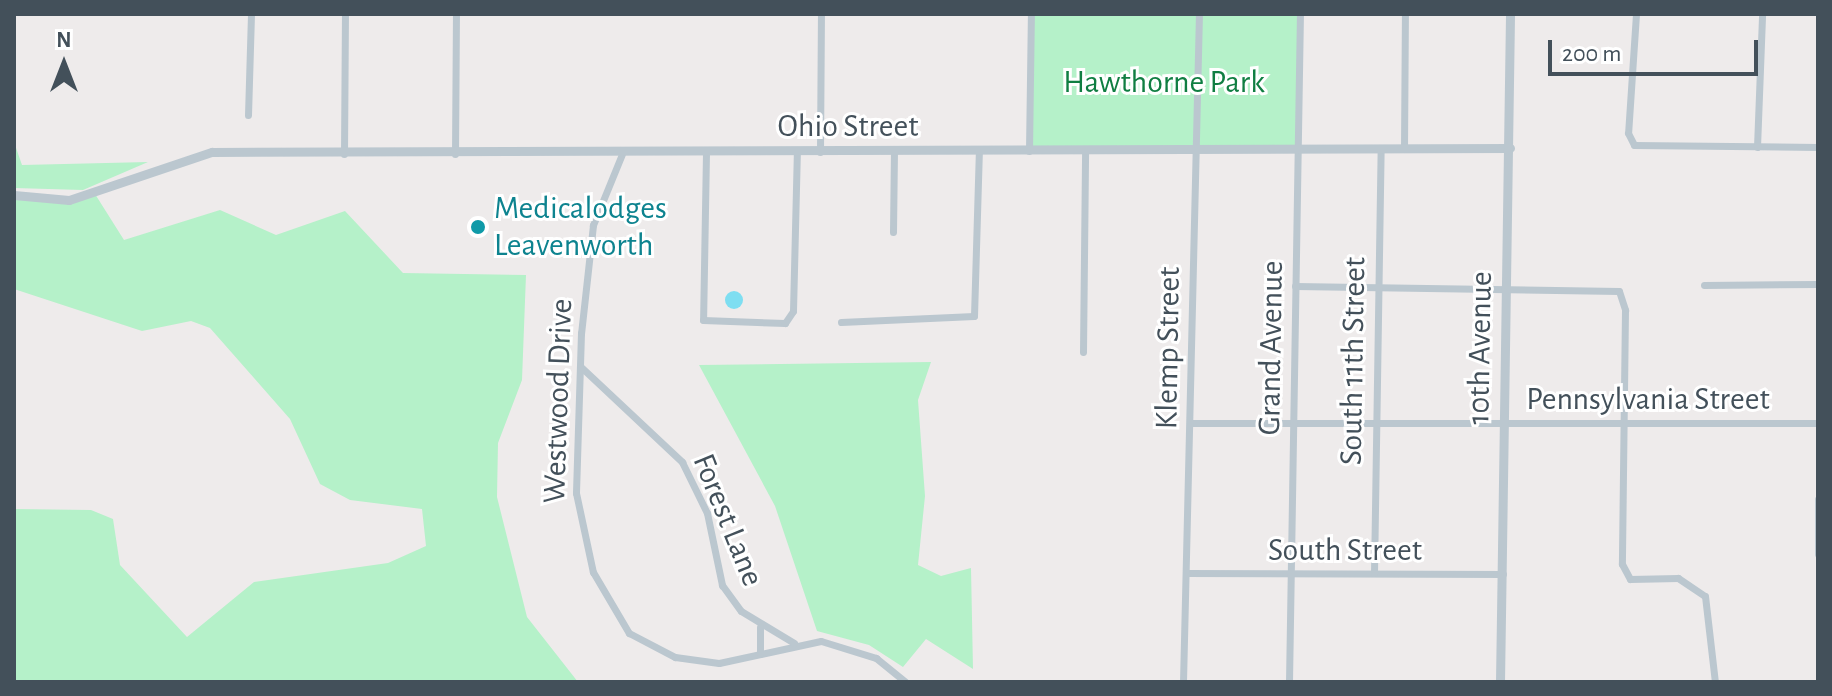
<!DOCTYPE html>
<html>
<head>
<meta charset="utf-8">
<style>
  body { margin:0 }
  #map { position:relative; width:1832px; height:696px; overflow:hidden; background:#eeebeb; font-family:"Alegreya Sans",sans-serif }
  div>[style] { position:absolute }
  .green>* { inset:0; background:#b5f1c9; transform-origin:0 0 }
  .water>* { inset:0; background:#7edef1 }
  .round { border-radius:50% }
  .minor>* { height:7px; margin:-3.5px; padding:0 3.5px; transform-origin:3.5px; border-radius:3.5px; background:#bbc7cf }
  .tertiary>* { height:9px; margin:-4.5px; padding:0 4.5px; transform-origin:4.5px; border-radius:4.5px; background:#bbc7cf }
  .dots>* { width:22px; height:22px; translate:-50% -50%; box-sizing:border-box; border:4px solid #fff; border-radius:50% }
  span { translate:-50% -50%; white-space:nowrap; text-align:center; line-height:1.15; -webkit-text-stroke:6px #fff; paint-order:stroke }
  .park-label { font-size:32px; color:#107e42 }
  .street-label { font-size:32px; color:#43505a }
  .culture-label { font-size:32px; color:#0d838f }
  .left { translate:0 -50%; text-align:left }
  .frame { position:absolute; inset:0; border:16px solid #43505a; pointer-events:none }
  .north { position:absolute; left:24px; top:24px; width:80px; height:80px; -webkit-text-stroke:6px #fff; paint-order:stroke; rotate:0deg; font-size:22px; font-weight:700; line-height:32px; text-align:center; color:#43505a }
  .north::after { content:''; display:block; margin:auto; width:28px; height:36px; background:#43505a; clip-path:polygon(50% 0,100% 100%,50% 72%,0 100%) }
  .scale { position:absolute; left:1548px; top:40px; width:210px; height:36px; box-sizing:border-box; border:4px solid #43505a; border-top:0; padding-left:10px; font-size:24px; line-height:28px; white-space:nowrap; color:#43505a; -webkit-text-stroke:6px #fff; paint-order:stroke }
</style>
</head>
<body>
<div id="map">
  <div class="green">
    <div style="left:1031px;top:14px;width:269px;height:137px"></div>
    <div style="clip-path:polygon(14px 142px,22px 165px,148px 162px,83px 190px,14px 188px)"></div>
    <div style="clip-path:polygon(95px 194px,124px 240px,220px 210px,276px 235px,345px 211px,403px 273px,526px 275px,522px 380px,498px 443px,497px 497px,527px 617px,578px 682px,14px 682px,14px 509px,91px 510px,113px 519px,120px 565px,187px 637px,254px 582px,388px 563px,426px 546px,422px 509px,350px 500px,320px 484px,290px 419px,210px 328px,191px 321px,142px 331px,14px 289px,14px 195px,69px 200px)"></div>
    <div style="clip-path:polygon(931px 362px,918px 400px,925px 496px,918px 565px,941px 576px,971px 568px,973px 669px,926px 639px,903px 667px,869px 645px,817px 631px,775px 506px,699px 365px)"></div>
  </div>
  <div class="water">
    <div class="round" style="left:725px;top:291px;width:18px;height:18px"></div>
  </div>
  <div class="minor">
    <div style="left:1636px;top:14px;width:119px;rotate:93.8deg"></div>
    <div style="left:1628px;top:133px;width:13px;rotate:63deg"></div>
    <div style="left:1634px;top:145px;width:184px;rotate:0.6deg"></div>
    <div style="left:248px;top:115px;width:101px;rotate:-88.3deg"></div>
    <div style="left:1757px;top:147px;width:133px;rotate:-87.8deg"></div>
    <div style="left:1404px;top:148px;width:134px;rotate:-89.6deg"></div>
    <div style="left:1029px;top:151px;width:137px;rotate:-89.2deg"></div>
    <div style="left:820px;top:152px;width:138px;rotate:-89.6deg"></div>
    <div style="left:706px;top:153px;width:167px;rotate:91deg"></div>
    <div style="left:703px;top:320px;width:82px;rotate:2.1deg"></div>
    <div style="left:785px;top:323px;width:14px;rotate:-56deg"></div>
    <div style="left:793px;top:311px;width:159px;rotate:-88.6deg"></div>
    <div style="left:344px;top:154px;width:140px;rotate:-89.6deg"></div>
    <div style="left:455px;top:154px;width:140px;rotate:-89.6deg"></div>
    <div style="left:622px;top:154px;width:77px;rotate:112.2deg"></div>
    <div style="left:593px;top:225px;width:109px;rotate:96.3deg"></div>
    <div style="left:581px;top:333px;width:160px;rotate:91.8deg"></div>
    <div style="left:576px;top:493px;width:81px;rotate:77.9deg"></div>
    <div style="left:593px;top:572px;width:71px;rotate:59.5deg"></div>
    <div style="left:629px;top:633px;width:52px;rotate:27.6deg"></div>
    <div style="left:675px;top:657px;width:44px;rotate:7.8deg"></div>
    <div style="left:719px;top:663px;width:104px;rotate:-12.2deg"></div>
    <div style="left:821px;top:641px;width:58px;rotate:17.2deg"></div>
    <div style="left:876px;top:658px;width:38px;rotate:39deg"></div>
    <div style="left:893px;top:232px;width:80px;rotate:-89.3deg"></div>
    <div style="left:1704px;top:285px;width:114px;rotate:-0.5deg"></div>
    <div style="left:1295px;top:286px;width:324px;rotate:0.9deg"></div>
    <div style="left:1619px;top:291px;width:20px;rotate:72deg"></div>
    <div style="left:1625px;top:310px;width:254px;rotate:90.7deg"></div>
    <div style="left:1622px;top:564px;width:17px;rotate:62deg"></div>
    <div style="left:1630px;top:579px;width:48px;rotate:-1.2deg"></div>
    <div style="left:1678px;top:578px;width:32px;rotate:34deg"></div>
    <div style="left:1705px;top:596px;width:87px;rotate:83.4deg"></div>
    <div style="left:841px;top:322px;width:133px;rotate:-2.6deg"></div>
    <div style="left:974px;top:316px;width:164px;rotate:-88.3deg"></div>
    <div style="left:1083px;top:352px;width:201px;rotate:-89.4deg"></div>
    <div style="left:581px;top:367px;width:139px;rotate:43.2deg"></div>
    <div style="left:682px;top:462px;width:57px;rotate:63.9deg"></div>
    <div style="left:707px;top:513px;width:74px;rotate:78.2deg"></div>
    <div style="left:722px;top:585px;width:32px;rotate:54deg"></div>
    <div style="left:741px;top:611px;width:62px;rotate:31.1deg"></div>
    <div style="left:1191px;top:423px;width:627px"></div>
    <div style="left:1818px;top:499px;width:55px;rotate:90deg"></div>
    <div style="left:1187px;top:573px;width:316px;rotate:0.2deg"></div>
    <div style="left:1374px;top:573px;width:424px;rotate:-89.1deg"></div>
    <div style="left:760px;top:654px;width:27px;rotate:-90deg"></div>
    <div style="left:1183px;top:682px;width:668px;rotate:-88.63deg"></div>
    <div style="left:1289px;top:682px;width:668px;rotate:-89.06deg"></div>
  </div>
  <div class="tertiary">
    <div style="left:14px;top:195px;width:55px;rotate:5.2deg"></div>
    <div style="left:69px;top:200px;width:151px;rotate:-18.6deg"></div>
    <div style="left:212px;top:152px;width:1298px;rotate:-0.18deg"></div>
    <div style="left:1500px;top:682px;width:668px;rotate:-89.14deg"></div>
  </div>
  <div class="dots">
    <div style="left:478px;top:227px;background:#0f9aa8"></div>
  </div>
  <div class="park-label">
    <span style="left:1164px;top:82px">Hawthorne Park</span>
  </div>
  <div class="street-label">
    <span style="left:848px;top:126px">Ohio Street</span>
    <span style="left:1168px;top:348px;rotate:-89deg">Klemp Street</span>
    <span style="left:1271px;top:348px;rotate:-89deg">Grand Avenue</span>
    <span style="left:1480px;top:348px;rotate:-89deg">10th Avenue</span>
    <span style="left:1353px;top:361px;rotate:-89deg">South 11th Street</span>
    <span style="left:1648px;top:399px">Pennsylvania Street</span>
    <span style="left:558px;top:401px;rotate:-88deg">Westwood Drive</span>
    <span style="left:728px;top:520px;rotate:68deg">Forest Lane</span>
    <span style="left:1345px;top:550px">South Street</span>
  </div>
  <div class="culture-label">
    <span class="left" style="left:494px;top:227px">Medicalodges<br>Leavenworth</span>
  </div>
  <div class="frame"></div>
  <div class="north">N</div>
  <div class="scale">200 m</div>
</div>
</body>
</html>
